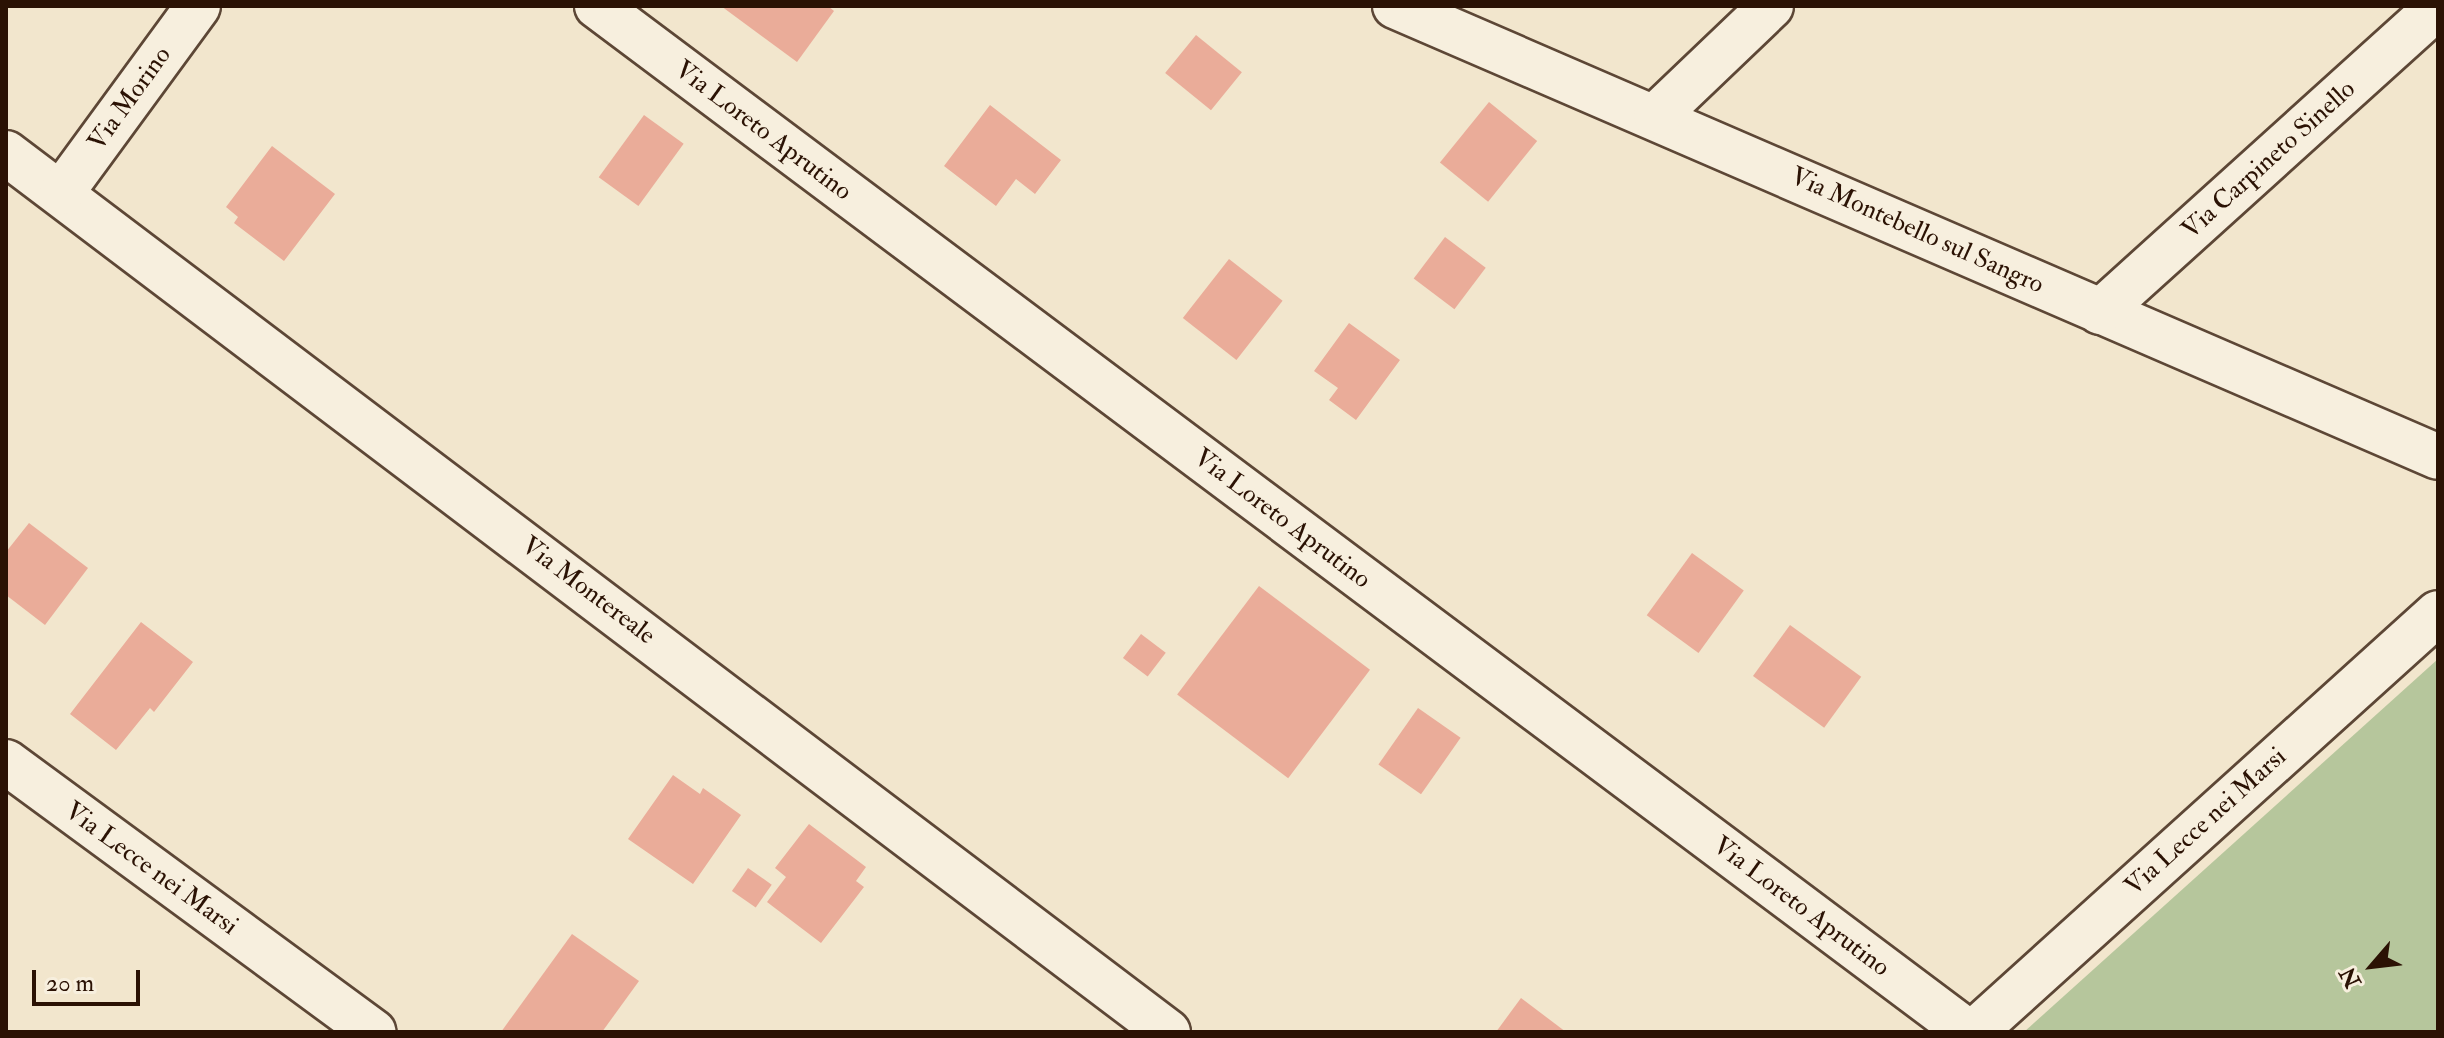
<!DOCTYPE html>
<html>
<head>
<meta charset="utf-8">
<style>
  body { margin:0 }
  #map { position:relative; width:2444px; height:1038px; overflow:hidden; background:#f2e6cd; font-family:"IM FELL Double Pica",serif }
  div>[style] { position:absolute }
  .green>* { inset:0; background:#b6c69c }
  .building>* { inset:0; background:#eaac99; transform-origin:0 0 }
  .roads { filter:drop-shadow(2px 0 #5d4736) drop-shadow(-2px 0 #5d4736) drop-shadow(0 2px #5d4736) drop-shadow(0 -2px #5d4736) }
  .minor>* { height:44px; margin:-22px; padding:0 22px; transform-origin:22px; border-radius:22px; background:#f7efde }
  span { translate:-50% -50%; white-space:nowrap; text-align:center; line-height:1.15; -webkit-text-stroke:7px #f7efde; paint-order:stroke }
  .street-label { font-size:26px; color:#2b1204 }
  .frame { position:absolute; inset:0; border:8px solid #2b1204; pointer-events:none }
  .north { position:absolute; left:2332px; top:926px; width:80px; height:80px; -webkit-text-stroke:6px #f7efde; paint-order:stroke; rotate:242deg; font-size:22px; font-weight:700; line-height:32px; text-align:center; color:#2b1204 }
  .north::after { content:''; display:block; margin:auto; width:28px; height:36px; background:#2b1204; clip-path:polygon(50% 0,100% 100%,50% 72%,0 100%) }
  .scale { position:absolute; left:32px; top:970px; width:108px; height:36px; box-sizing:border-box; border:4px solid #2b1204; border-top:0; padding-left:10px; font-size:24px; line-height:28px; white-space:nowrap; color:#2b1204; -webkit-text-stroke:6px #f7efde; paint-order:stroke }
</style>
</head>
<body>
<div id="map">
  <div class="green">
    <div style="clip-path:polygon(2438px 659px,2438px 1032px,2024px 1032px)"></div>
  </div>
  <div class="building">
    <div style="clip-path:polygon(721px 6px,828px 6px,834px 11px,797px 62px)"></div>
    <div style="left:1196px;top:35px;width:59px;height:49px;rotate:39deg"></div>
    <div style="left:1489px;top:102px;width:62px;height:78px;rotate:39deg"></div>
    <div style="clip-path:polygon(990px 105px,1061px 160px,1035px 194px,1016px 179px,996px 206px,944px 166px)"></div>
    <div style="left:644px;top:115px;width:49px;height:77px;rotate:36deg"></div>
    <div style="clip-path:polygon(272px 146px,335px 194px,284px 261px,234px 223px,238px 217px,226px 207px)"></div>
    <div style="left:1445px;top:237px;width:51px;height:52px;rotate:37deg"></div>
    <div style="left:1229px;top:259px;width:68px;height:75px;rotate:38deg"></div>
    <div style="clip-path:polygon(1349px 323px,1400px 360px,1356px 420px,1329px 400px,1338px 388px,1314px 371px)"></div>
    <div style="clip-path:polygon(29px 523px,88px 568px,45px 625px,6px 595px,6px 552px)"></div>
    <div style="left:1692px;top:553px;width:64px;height:77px;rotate:36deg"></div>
    <div style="left:1259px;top:586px;width:139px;height:136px;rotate:37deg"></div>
    <div style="clip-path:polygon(141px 622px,193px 662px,154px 712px,150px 708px,116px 750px,70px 714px)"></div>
    <div style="left:1790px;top:625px;width:88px;height:63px;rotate:36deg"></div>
    <div style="left:1141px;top:634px;width:31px;height:30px;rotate:37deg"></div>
    <div style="left:1418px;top:708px;width:52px;height:69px;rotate:35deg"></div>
    <div style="clip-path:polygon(673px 775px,700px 794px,703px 788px,741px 815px,693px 884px,628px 839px)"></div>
    <div style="clip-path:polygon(809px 824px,866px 867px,856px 881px,864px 887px,821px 943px,767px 902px,786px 877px,775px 868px)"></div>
    <div style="left:748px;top:868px;width:29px;height:28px;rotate:35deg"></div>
    <div style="clip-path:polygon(572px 934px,639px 981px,602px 1032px,501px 1032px)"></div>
    <div style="clip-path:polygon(1521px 998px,1566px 1032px,1496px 1032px)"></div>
  </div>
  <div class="roads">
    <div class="minor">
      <div style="left:597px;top:6px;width:1712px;rotate:36.81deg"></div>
      <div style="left:1395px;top:6px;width:1136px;rotate:23.38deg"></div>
      <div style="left:1656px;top:116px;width:159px;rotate:-43.7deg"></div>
      <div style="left:6px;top:153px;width:1457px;rotate:37.11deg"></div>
      <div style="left:62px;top:192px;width:230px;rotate:-53.8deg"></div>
      <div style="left:2100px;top:312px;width:455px;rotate:-42.1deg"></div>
      <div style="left:6px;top:762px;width:456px;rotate:36.3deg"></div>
      <div style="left:1974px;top:1032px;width:625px;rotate:-42.08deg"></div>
    </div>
  </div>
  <div class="street-label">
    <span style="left:130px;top:99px;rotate:-54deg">Via Morino</span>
    <span style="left:763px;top:131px;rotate:37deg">Via Loreto Aprutino</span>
    <span style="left:2269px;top:160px;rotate:-42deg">Via Carpineto Sinello</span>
    <span style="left:1917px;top:231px;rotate:24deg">Via Montebello sul Sangro</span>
    <span style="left:1282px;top:519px;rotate:37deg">Via Loreto Aprutino</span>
    <span style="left:588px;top:591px;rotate:37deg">Via Montereale</span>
    <span style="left:2206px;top:822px;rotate:-42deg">Via Lecce nei Marsi</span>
    <span style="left:151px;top:869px;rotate:36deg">Via Lecce nei Marsi</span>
    <span style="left:1801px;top:907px;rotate:37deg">Via Loreto Aprutino</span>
  </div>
  <div class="frame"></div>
  <div class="north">N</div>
  <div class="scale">20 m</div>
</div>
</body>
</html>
